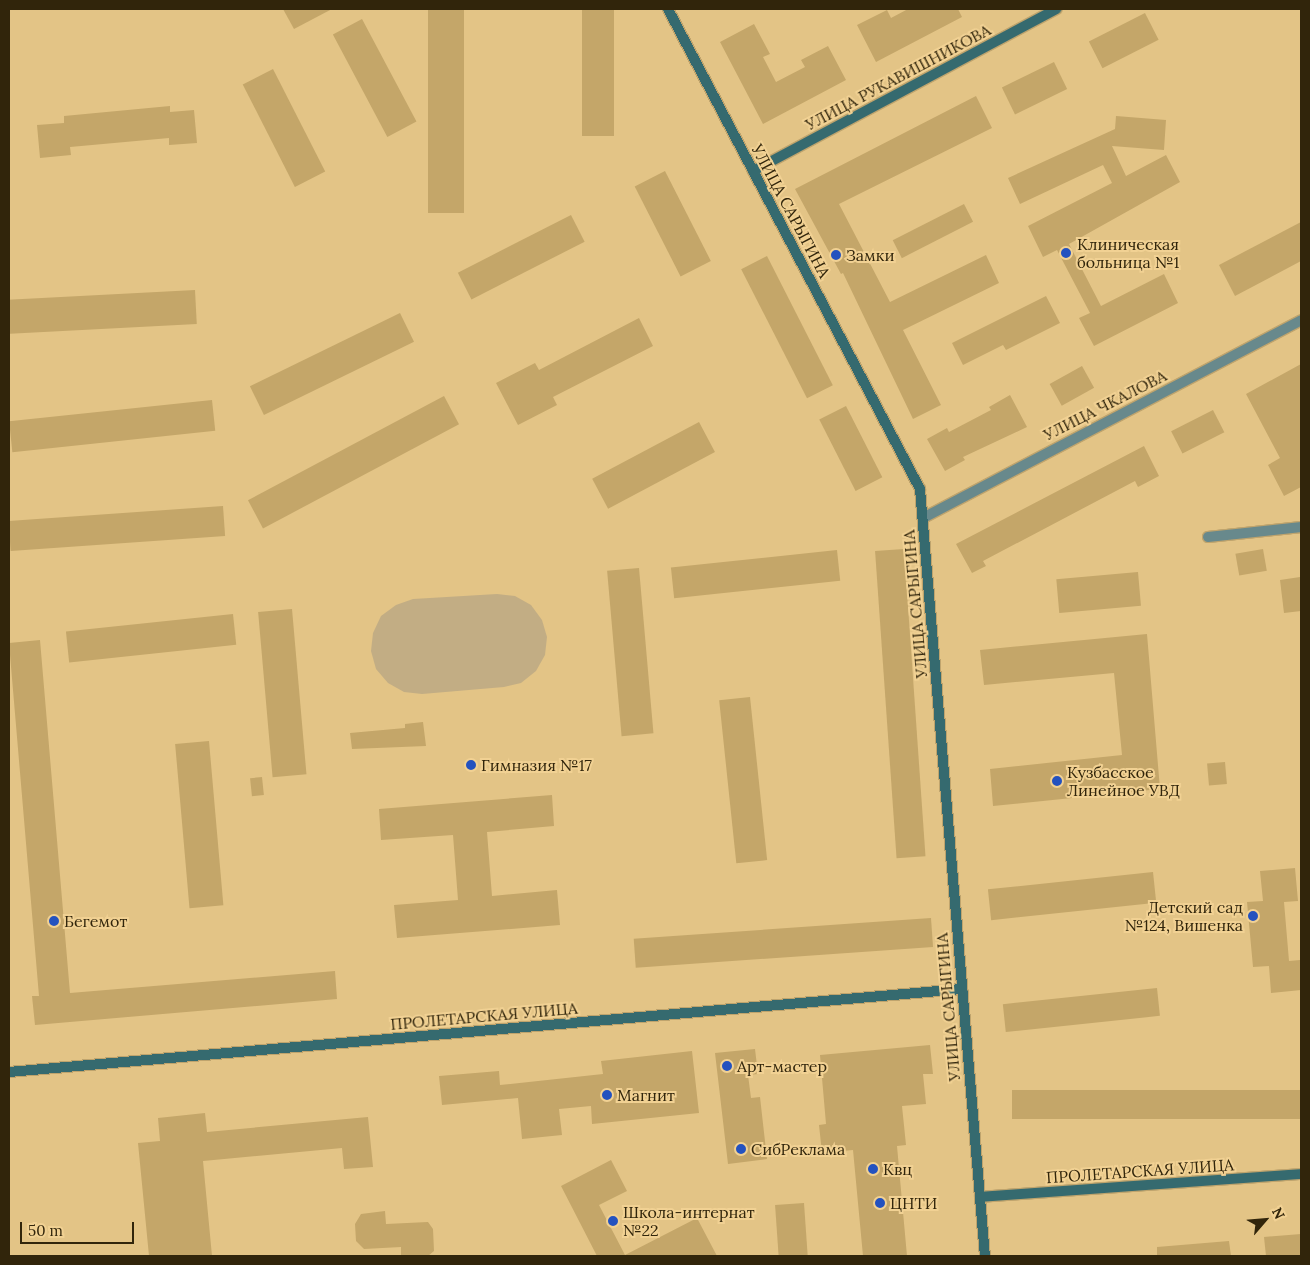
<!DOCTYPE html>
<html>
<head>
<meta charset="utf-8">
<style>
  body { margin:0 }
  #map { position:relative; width:1310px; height:1265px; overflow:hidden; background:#e3c486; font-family:Lora,serif }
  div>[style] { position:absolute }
  .green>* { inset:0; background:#c2ad84 }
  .building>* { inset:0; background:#c4a669; transform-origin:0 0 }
  .roads { filter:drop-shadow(1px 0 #bfa46d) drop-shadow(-1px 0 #bfa46d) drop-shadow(0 1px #bfa46d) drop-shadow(0 -1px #bfa46d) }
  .street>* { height:10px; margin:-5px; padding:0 5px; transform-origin:5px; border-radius:5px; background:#68898c }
  .secondary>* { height:10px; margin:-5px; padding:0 5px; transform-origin:5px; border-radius:5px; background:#356a6f }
  .dots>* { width:14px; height:14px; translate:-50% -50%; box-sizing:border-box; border:2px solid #f1d193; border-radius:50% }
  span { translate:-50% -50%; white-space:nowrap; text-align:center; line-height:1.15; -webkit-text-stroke:4px #f1d193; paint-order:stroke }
  .street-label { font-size:16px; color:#31250b }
  .poi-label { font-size:16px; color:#31250b }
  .left { translate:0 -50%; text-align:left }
  .right { translate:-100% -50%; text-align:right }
  .frame { position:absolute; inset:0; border:10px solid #31250b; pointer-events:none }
  .north { position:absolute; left:1240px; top:1195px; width:50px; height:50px; -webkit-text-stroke:4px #f1d193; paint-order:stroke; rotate:63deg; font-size:14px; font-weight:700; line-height:20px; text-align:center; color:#31250b }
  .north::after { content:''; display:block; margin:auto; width:18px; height:22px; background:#31250b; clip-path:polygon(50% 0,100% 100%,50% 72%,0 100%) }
  .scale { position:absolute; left:20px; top:1222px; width:114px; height:22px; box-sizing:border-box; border:2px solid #31250b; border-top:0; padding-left:6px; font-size:15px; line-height:18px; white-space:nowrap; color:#31250b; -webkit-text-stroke:4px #f1d193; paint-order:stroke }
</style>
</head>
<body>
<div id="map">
  <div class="green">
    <div style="clip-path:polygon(497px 594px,515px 596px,531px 605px,542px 620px,547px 637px,545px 655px,536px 671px,521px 683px,504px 687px,422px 694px,404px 692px,388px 683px,376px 669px,371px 651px,373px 633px,381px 616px,396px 605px,413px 599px)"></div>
  </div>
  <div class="building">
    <div style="clip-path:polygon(283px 9px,332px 9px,294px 29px)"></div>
    <div style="left:428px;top:9px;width:36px;height:204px"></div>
    <div style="left:582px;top:9px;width:32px;height:127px"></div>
    <div style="clip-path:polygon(908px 9px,958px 9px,962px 17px,876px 62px,857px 25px,887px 10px,891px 18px)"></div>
    <div style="left:1145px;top:13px;width:30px;height:63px;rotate:63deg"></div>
    <div style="left:362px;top:19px;width:116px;height:33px;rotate:62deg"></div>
    <div style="clip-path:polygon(754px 24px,770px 54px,763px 57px,776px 82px,805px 67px,801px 60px,828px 46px,846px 80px,763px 124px,720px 42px)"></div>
    <div style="left:1054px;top:62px;width:30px;height:58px;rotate:64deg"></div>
    <div style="left:273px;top:69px;width:115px;height:34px;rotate:63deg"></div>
    <div style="clip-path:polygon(976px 96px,992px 128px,839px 204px,890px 302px,986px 255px,999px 283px,903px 330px,941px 405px,913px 419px,843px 273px,841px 274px,795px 189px)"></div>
    <div style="clip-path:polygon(170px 106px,170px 112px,194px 110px,197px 143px,169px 145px,169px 138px,70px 147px,71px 155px,40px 158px,37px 125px,64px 123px,64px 116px)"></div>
    <div style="clip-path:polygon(1116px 116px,1166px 120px,1164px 150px,1112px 146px,1126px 176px,1166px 155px,1180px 182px,1069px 244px,1101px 306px,1164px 274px,1178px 303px,1094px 346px,1079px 318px,1090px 313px,1057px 250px,1043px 257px,1028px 226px,1112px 183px,1103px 165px,1020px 204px,1008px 178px,1115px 129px)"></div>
    <div style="left:665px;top:171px;width:101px;height:34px;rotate:63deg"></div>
    <div style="left:964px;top:204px;width:20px;height:80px;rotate:63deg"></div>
    <div style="left:571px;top:215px;width:30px;height:127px;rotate:63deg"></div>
    <div style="clip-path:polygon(1301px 222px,1301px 261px,1235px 296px,1219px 265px)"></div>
    <div style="left:767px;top:256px;width:145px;height:29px;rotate:63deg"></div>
    <div style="left:195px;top:290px;width:34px;height:187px;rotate:87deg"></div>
    <div style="clip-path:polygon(1046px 296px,1060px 323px,1006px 350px,1003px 345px,963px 365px,952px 343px)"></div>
    <div style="left:400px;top:313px;width:32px;height:167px;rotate:64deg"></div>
    <div style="clip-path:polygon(639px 318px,653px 346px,553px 397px,557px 405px,518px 425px,496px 383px,535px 363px,539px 370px)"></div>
    <div style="clip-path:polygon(1301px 364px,1301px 487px,1284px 496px,1268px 465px,1280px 458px,1246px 394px)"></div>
    <div style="left:1082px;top:366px;width:25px;height:37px;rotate:61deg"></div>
    <div style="clip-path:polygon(1010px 395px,1027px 427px,963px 457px,965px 460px,945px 471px,927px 439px,947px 428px,949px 432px,991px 410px,989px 407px)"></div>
    <div style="left:444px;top:396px;width:32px;height:222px;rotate:62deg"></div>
    <div style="left:212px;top:400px;width:31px;height:204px;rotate:84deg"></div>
    <div style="left:846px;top:406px;width:80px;height:30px;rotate:63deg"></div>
    <div style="left:1213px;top:410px;width:25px;height:47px;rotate:63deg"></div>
    <div style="left:699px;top:422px;width:34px;height:121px;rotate:62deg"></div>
    <div style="clip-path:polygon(1144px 446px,1159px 476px,1138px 487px,1135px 481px,983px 561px,986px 566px,972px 573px,956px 544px)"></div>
    <div style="left:223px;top:506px;width:30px;height:215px;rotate:86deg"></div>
    <div style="left:904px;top:549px;width:308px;height:29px;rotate:86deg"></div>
    <div style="left:1263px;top:549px;width:22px;height:28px;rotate:80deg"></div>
    <div style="left:837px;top:550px;width:31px;height:167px;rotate:84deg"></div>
    <div style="left:639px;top:568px;width:166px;height:32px;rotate:85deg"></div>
    <div style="left:1138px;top:572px;width:34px;height:82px;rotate:85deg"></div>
    <div style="clip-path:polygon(1300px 577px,1301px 611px,1284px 613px,1280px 580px)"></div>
    <div style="left:292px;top:609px;width:166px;height:34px;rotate:85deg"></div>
    <div style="left:233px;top:614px;width:31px;height:168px;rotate:84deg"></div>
    <div style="clip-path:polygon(1147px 634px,1160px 789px,993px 806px,990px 769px,1122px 755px,1114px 673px,984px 685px,980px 650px)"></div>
    <div style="clip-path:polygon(40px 640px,70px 993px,335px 971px,337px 999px,35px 1025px,32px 996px,39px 996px,9px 643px)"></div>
    <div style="left:750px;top:697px;width:164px;height:31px;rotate:84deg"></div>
    <div style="clip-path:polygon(423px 722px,426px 746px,352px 749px,350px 733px,405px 728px,405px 724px)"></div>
    <div style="left:209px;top:741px;width:165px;height:34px;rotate:85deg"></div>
    <div style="left:1225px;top:762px;width:22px;height:18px;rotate:85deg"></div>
    <div style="left:262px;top:777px;width:18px;height:12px;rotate:84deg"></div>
    <div style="clip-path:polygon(552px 795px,554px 826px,487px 832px,492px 896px,557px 890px,560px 925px,397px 938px,394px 905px,458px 900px,453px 835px,381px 840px,379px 809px)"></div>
    <div style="clip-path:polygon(1295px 868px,1298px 901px,1284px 902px,1289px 961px,1300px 960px,1301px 990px,1271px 993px,1269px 966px,1253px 967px,1247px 902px,1263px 901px,1260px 871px)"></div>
    <div style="left:1153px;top:872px;width:31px;height:166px;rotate:84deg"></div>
    <div style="left:931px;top:918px;width:29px;height:298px;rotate:86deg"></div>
    <div style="left:1157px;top:988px;width:28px;height:155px;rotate:84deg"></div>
    <div style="clip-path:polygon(930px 1045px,933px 1074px,923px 1074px,926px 1104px,902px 1106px,906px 1145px,897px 1146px,907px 1256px,863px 1256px,853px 1150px,822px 1153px,819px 1125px,826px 1124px,820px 1055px)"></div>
    <div style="clip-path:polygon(755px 1049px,758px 1074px,748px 1075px,751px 1098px,760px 1097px,767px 1159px,728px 1164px,715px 1053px)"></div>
    <div style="clip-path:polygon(692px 1051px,699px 1113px,592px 1124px,591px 1106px,559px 1109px,562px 1135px,522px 1139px,518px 1098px,442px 1105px,439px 1076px,499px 1071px,500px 1085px,603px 1074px,601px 1061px)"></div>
    <div style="left:1301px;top:1090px;width:29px;height:289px;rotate:90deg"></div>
    <div style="clip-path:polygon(205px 1113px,207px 1132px,368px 1117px,373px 1167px,344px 1169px,342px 1148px,203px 1161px,212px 1256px,149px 1256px,138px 1143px,160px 1141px,158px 1118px)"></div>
    <div style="clip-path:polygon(611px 1160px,627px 1191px,599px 1205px,625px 1255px,697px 1218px,717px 1256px,597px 1256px,561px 1186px)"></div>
    <div style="left:804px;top:1203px;width:53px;height:29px;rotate:86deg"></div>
    <div style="clip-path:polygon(385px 1211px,386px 1224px,428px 1222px,433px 1229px,434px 1251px,428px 1256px,401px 1256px,401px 1247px,364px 1249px,356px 1241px,355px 1224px,361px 1214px)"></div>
    <div style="clip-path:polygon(1301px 1234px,1301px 1256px,1266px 1256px,1264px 1237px)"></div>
    <div style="clip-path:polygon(1229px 1241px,1231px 1256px,1157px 1256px,1157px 1247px)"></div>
  </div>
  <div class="roads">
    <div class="street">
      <div style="left:923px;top:518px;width:427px;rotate:-27.6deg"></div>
      <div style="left:1208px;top:537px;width:94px;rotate:-6.1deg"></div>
    </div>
    <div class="secondary">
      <div style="left:668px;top:9px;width:542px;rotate:62.3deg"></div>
      <div style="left:920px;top:489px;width:770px;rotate:85.16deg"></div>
      <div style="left:753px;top:171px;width:344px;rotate:-28.1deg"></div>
      <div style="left:9px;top:1072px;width:957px;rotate:-4.98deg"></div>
      <div style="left:980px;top:1197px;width:322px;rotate:-4.1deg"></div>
    </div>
  </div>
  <div class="dots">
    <div style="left:1066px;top:253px;background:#2452bf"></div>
    <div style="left:836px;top:255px;background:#2452bf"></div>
    <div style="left:471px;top:765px;background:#2452bf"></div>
    <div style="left:1057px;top:781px;background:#2452bf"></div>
    <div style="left:1253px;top:916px;background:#2452bf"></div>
    <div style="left:54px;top:921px;background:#2452bf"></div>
    <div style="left:727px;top:1066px;background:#2452bf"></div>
    <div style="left:607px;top:1095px;background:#2452bf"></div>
    <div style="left:741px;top:1149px;background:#2452bf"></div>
    <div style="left:873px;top:1169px;background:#2452bf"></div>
    <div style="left:880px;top:1203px;background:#2452bf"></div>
    <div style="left:613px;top:1221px;background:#2452bf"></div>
  </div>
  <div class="street-label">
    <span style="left:898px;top:77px;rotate:-28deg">УЛИЦА РУКАВИШНИКОВА</span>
    <span style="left:791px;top:211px;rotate:62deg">УЛИЦА САРЫГИНА</span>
    <span style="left:1105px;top:405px;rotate:-27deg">УЛИЦА ЧКАЛОВА</span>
    <span style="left:915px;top:604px;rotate:-95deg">УЛИЦА САРЫГИНА</span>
    <span style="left:948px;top:1007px;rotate:-95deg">УЛИЦА САРЫГИНА</span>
    <span style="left:484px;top:1016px;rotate:-5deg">ПРОЛЕТАРСКАЯ УЛИЦА</span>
    <span style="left:1140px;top:1171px;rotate:-4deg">ПРОЛЕТАРСКАЯ УЛИЦА</span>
  </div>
  <div class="poi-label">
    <span class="left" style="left:1077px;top:253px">Клиническая<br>больница №1</span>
    <span class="left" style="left:846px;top:255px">Замки</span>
    <span class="left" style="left:481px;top:765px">Гимназия №17</span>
    <span class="left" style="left:1067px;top:781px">Кузбасское<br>Линейное УВД</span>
    <span class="right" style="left:1243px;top:916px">Детский сад<br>№124, Вишенка</span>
    <span class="left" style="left:64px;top:921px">Бегемот</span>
    <span class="left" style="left:737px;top:1066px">Арт-мастер</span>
    <span class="left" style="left:617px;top:1095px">Магнит</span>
    <span class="left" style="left:751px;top:1149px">СибРеклама</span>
    <span class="left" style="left:883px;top:1169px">Квц</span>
    <span class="left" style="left:890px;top:1203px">ЦНТИ</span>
    <span class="left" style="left:623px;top:1221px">Школа-интернат<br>№22</span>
  </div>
  <div class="frame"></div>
  <div class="north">N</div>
  <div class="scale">50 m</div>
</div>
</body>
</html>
